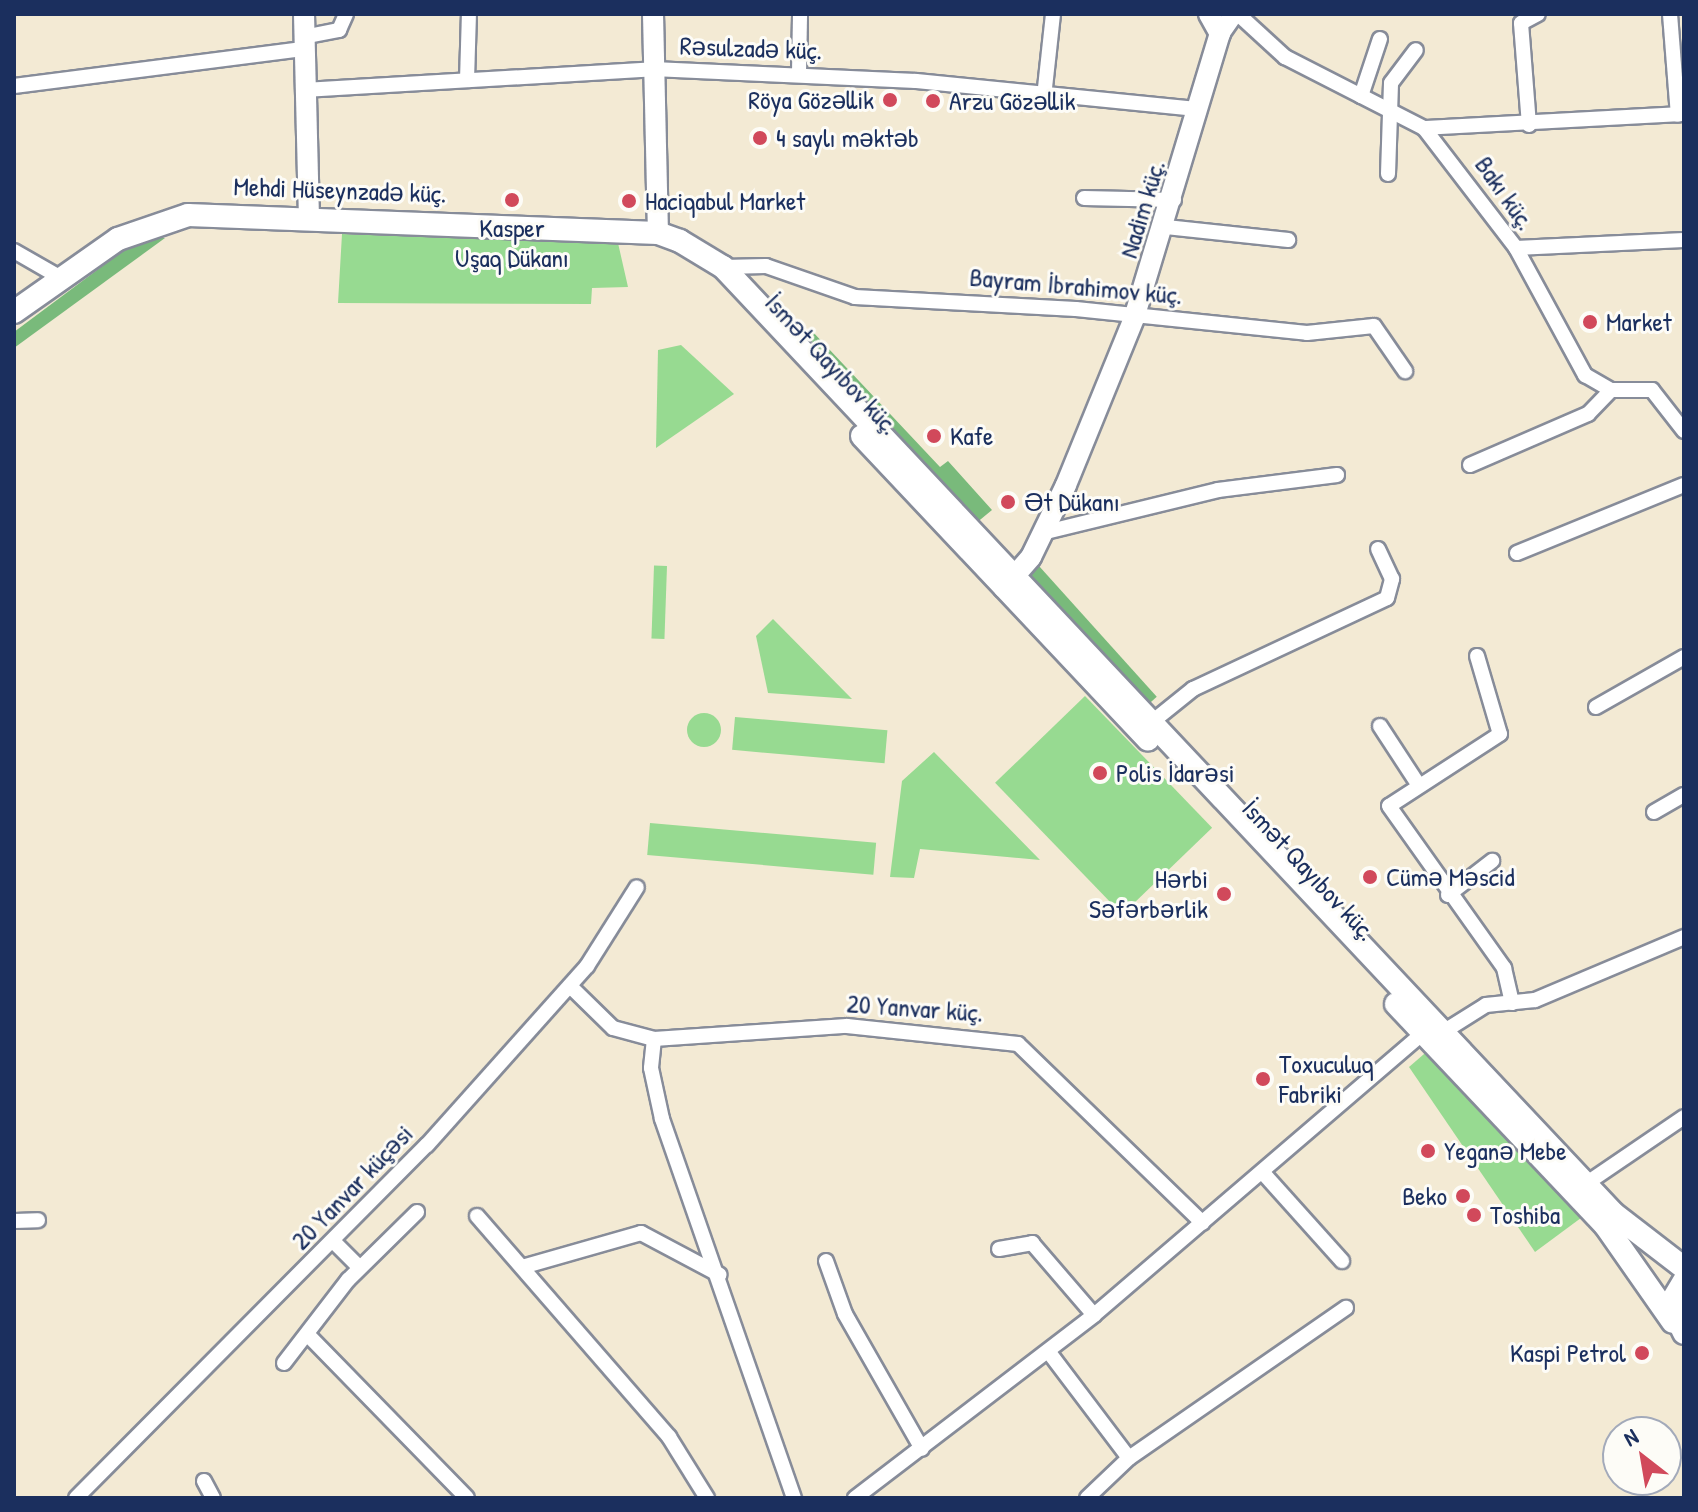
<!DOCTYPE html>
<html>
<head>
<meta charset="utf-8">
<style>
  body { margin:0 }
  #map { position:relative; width:1698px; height:1512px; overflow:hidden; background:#f3ead4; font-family:"Patrick Hand",sans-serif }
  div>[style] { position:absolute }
  .green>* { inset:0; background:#97da91; transform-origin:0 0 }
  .round { border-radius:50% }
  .forest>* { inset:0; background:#79ba7b; transform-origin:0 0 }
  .roads { filter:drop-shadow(2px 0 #878c99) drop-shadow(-2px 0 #878c99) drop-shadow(0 2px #878c99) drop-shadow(0 -2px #878c99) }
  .minor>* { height:14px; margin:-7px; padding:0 7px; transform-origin:7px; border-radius:7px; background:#fff }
  .tertiary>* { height:18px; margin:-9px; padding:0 9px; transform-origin:9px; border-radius:9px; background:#fff }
  .secondary>* { height:20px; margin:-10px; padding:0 10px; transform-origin:10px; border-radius:10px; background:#fff }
  .primary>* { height:22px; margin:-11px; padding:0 11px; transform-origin:11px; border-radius:11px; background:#fff }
  .dots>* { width:22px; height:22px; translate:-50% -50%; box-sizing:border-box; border:4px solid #fdfcf7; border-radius:50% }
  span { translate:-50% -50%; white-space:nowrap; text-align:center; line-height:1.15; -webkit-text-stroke:6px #fdfcf7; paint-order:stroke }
  .street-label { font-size:26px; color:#1b2f5e }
  .poi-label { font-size:26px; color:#1b2f5e }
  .right { translate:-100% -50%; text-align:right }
  .left { translate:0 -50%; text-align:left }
  .frame { position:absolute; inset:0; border:16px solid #1b2f5e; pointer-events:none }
  .north { position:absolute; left:1602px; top:1416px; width:80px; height:80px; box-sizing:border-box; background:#fdfcf7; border:2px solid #a3aaba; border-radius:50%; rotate:329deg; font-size:22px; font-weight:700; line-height:32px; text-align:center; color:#1b2f5e }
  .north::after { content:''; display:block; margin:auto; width:28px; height:36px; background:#d1495b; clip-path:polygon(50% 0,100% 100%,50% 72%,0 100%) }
</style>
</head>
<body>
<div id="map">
  <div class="green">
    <div style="clip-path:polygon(342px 234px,618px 243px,628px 287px,592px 288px,591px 304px,338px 303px)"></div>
    <div style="clip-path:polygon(681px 345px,734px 394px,656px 448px,658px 350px)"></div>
    <div style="left:667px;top:566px;width:73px;height:13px;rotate:92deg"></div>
    <div style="clip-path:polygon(773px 619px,852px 699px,768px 693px,756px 636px)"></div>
    <div style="left:1085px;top:696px;width:183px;height:125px;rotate:46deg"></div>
    <div class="round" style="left:687px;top:713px;width:34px;height:34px"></div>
    <div style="left:735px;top:717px;width:153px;height:33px;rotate:5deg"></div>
    <div style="clip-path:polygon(934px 752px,1040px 860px,920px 849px,914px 878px,890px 877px,902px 781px)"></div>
    <div style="left:650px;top:823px;width:227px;height:32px;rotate:5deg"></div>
    <div style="clip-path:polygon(1431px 1048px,1585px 1215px,1535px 1252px,1409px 1067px)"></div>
  </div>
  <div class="forest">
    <div style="clip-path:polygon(140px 238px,165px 238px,14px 348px,14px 332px)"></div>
    <div style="clip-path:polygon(812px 331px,940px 467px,948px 461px,992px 510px,975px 524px,802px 340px)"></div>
    <div style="left:1039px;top:566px;width:176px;height:16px;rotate:48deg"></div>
  </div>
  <div class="roads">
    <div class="minor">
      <div style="left:1238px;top:14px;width:64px;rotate:42.5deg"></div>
      <div style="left:1285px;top:57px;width:156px;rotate:27.1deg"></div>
      <div style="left:1424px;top:128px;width:151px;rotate:52.5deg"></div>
      <div style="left:1516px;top:248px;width:145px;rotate:61.5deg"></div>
      <div style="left:1585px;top:375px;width:30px;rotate:30deg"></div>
      <div style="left:1611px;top:390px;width:41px"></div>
      <div style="left:1652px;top:390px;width:52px;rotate:52deg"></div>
      <div style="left:1670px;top:14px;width:101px;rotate:85.5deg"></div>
      <div style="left:303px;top:37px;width:37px;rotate:-11deg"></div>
      <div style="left:339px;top:30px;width:17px;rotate:-66deg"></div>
      <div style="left:799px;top:73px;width:59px;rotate:-89deg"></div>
      <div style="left:467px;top:80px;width:66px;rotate:-88.3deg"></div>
      <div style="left:14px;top:86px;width:291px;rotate:-7.3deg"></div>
      <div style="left:304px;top:90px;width:350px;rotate:-3.4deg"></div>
      <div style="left:653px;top:69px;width:263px;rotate:2.6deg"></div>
      <div style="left:916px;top:81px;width:280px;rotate:5.7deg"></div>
      <div style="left:1361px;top:96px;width:60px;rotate:-71.6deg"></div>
      <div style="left:1044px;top:97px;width:83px;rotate:-83.8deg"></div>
      <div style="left:1529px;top:125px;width:102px;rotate:-94.5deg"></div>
      <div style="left:1521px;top:23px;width:19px;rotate:-28deg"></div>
      <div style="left:1424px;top:128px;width:260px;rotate:-3.1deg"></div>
      <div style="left:1388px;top:174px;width:91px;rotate:-88.1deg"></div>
      <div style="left:1391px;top:83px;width:41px;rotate:-52.9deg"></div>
      <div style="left:1084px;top:198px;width:90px;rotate:1.3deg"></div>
      <div style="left:1166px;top:227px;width:123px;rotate:6.1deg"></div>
      <div style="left:1516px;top:248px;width:168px;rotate:-2.7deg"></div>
      <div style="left:14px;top:251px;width:54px;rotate:29.9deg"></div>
      <div style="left:723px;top:267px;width:43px;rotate:-1.3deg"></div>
      <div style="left:766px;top:266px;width:94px;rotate:19.2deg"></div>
      <div style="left:855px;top:297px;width:221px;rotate:3.1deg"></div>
      <div style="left:1076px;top:309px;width:232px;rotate:5.9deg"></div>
      <div style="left:1307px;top:333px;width:67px;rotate:-6deg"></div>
      <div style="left:1374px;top:326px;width:55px;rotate:55.4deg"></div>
      <div style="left:1470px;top:465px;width:129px;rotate:-23.4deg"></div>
      <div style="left:1588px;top:414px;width:33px;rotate:-46deg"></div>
      <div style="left:1042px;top:533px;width:181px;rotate:-13.7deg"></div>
      <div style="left:1218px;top:490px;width:120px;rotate:-7.2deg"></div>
      <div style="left:1517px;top:553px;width:180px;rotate:-22.2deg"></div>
      <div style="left:1477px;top:656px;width:81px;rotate:73.6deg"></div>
      <div style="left:1500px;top:734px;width:132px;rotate:147deg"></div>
      <div style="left:1389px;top:806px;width:199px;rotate:54.6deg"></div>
      <div style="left:1504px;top:968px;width:36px;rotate:77deg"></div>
      <div style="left:1596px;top:707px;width:101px;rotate:-29.6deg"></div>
      <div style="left:1152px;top:722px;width:53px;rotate:-38.8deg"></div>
      <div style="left:1193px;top:689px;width:214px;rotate:-25.1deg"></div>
      <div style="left:1387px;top:598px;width:20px;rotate:-75deg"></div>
      <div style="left:1392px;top:579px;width:33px;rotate:-115deg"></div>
      <div style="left:1380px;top:726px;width:69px;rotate:56.8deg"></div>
      <div style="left:1654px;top:812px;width:34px;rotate:-30deg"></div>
      <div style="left:1448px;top:895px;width:56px;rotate:-37.7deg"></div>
      <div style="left:570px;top:986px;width:60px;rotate:44.3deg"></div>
      <div style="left:613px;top:1028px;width:42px;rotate:15deg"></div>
      <div style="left:654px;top:1039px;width:193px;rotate:-3.9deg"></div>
      <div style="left:847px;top:1026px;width:172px;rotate:6deg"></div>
      <div style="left:1018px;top:1044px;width:257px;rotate:44.1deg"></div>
      <div style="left:1443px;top:1032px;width:51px;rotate:-32.1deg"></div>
      <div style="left:1486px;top:1005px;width:49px;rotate:-5.8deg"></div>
      <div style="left:1535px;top:1000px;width:162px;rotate:-22.9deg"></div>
      <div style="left:654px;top:1039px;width:29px;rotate:96deg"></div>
      <div style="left:651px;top:1068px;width:52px;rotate:77.8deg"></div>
      <div style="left:662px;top:1119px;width:401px;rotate:70.8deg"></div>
      <div style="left:1264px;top:1174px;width:117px;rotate:48.1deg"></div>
      <div style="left:1587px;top:1183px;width:117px;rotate:-34.2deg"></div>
      <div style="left:477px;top:1216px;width:293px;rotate:49deg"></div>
      <div style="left:669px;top:1437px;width:72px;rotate:58.1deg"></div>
      <div style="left:14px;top:1221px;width:24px;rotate:-2deg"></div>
      <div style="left:334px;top:1242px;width:35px;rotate:45deg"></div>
      <div style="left:999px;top:1249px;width:34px;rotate:-10deg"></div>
      <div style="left:1032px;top:1243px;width:95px;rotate:49.3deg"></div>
      <div style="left:826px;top:1261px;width:56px;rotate:70.3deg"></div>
      <div style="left:845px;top:1314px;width:155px;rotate:60.3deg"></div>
      <div style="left:522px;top:1267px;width:124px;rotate:-15.9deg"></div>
      <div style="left:641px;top:1233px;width:89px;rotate:28deg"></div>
      <div style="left:309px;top:1336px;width:226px;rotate:45.7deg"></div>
      <div style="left:1048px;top:1351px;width:134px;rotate:52.9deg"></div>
      <div style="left:284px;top:1363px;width:105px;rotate:-52.4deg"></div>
      <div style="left:348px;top:1280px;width:97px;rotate:-44.6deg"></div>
      <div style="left:204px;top:1481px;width:19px;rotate:62deg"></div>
      <div style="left:76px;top:1498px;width:498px;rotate:-45.2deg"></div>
      <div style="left:427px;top:1145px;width:240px;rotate:-48.2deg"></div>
      <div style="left:587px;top:966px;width:93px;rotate:-57.7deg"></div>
      <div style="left:855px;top:1498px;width:301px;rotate:-37.4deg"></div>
      <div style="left:1094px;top:1315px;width:433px;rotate:-40.6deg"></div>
      <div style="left:1087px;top:1498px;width:58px;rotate:-43.6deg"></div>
      <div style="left:1129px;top:1458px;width:264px;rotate:-34.7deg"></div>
    </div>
    <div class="tertiary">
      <div style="left:1220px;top:34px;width:24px;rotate:-55deg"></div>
    </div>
    <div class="secondary">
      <div style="left:304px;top:14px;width:201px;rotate:88.6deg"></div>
      <div style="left:653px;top:14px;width:219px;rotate:88.7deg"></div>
      <div style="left:1004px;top:588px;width:41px;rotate:-48.9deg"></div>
      <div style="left:1031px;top:557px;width:80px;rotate:-64.1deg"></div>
      <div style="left:1066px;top:485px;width:180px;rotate:-67.8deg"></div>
      <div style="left:1134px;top:318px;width:297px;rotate:-73.2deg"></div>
      <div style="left:1220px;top:34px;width:23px;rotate:-119deg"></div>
    </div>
    <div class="primary">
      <div style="left:14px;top:312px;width:127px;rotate:-35.1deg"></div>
      <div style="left:118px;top:239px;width:74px;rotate:-18.9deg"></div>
      <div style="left:188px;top:215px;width:470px;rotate:2.2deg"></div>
      <div style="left:658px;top:233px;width:23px;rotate:20deg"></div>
      <div style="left:680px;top:241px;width:50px;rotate:31.2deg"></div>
      <div style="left:723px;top:267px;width:1300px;rotate:46.75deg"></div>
      <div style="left:1614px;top:1214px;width:88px;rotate:37.6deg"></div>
      <div style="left:862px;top:436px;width:417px;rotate:46.7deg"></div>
      <div style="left:1396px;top:1004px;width:304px;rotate:46.6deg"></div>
      <div style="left:1605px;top:1225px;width:118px;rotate:55deg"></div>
      <div style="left:1684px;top:1281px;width:27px;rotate:121deg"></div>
      <div style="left:1670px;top:1304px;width:32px;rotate:64deg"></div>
    </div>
  </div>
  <div class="dots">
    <div style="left:890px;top:100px;background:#d1495b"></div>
    <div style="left:933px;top:101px;background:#d1495b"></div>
    <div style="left:760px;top:138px;background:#d1495b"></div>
    <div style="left:512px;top:200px;background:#d1495b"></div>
    <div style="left:629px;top:201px;background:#d1495b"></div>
    <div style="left:1590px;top:322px;background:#d1495b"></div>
    <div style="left:934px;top:436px;background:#d1495b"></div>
    <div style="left:1008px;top:502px;background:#d1495b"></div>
    <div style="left:1100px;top:773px;background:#d1495b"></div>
    <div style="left:1370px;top:877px;background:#d1495b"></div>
    <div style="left:1224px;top:894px;background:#d1495b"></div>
    <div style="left:1263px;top:1079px;background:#d1495b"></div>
    <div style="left:1428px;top:1151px;background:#d1495b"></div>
    <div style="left:1463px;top:1196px;background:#d1495b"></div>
    <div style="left:1474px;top:1215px;background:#d1495b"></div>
    <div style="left:1642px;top:1353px;background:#d1495b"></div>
  </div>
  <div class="street-label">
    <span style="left:751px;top:48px;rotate:2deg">Rəsulzadə küç.</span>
    <span style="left:340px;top:190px;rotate:2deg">Mehdi Hüseynzadə küç.</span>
    <span style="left:1505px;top:193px;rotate:55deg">Bakı küç.</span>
    <span style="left:1142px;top:209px;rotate:-73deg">Nadim küç.</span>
    <span style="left:1076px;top:286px;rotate:5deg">Bayram İbrahimov küç.</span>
    <span style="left:832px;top:364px;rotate:47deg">İsmət Qayıbov küç.</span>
    <span style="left:1309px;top:870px;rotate:47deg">İsmət Qayıbov küç.</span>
    <span style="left:915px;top:1008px;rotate:4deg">20 Yanvar küç.</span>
    <span style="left:352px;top:1187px;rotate:-46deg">20 Yanvar küçəsi</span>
  </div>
  <div class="poi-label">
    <span class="right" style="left:874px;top:100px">Röya Gözəllik</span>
    <span class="left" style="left:949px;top:101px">Arzu Gözəllik</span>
    <span class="left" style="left:776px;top:138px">4 saylı məktəb</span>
    <span class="left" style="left:645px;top:201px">Haciqabul Market</span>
    <span style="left:512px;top:243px">Kasper<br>Uşaq Dükanı</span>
    <span class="left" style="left:1606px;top:322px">Market</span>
    <span class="left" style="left:950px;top:436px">Kafe</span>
    <span class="left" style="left:1024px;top:502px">Ət Dükanı</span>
    <span class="left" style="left:1116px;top:773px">Polis İdarəsi</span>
    <span class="left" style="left:1386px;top:877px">Cümə Məscid</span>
    <span class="right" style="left:1208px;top:894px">Hərbi<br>Səfərbərlik</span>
    <span class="left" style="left:1279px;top:1079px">Toxuculuq<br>Fabriki</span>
    <span class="left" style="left:1444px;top:1151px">Yeganə Mebe</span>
    <span class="right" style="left:1447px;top:1196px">Beko</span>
    <span class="left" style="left:1490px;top:1215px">Toshiba</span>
    <span class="right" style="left:1626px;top:1353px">Kaspi Petrol</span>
  </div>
  <div class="frame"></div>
  <div class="north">N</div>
</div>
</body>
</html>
